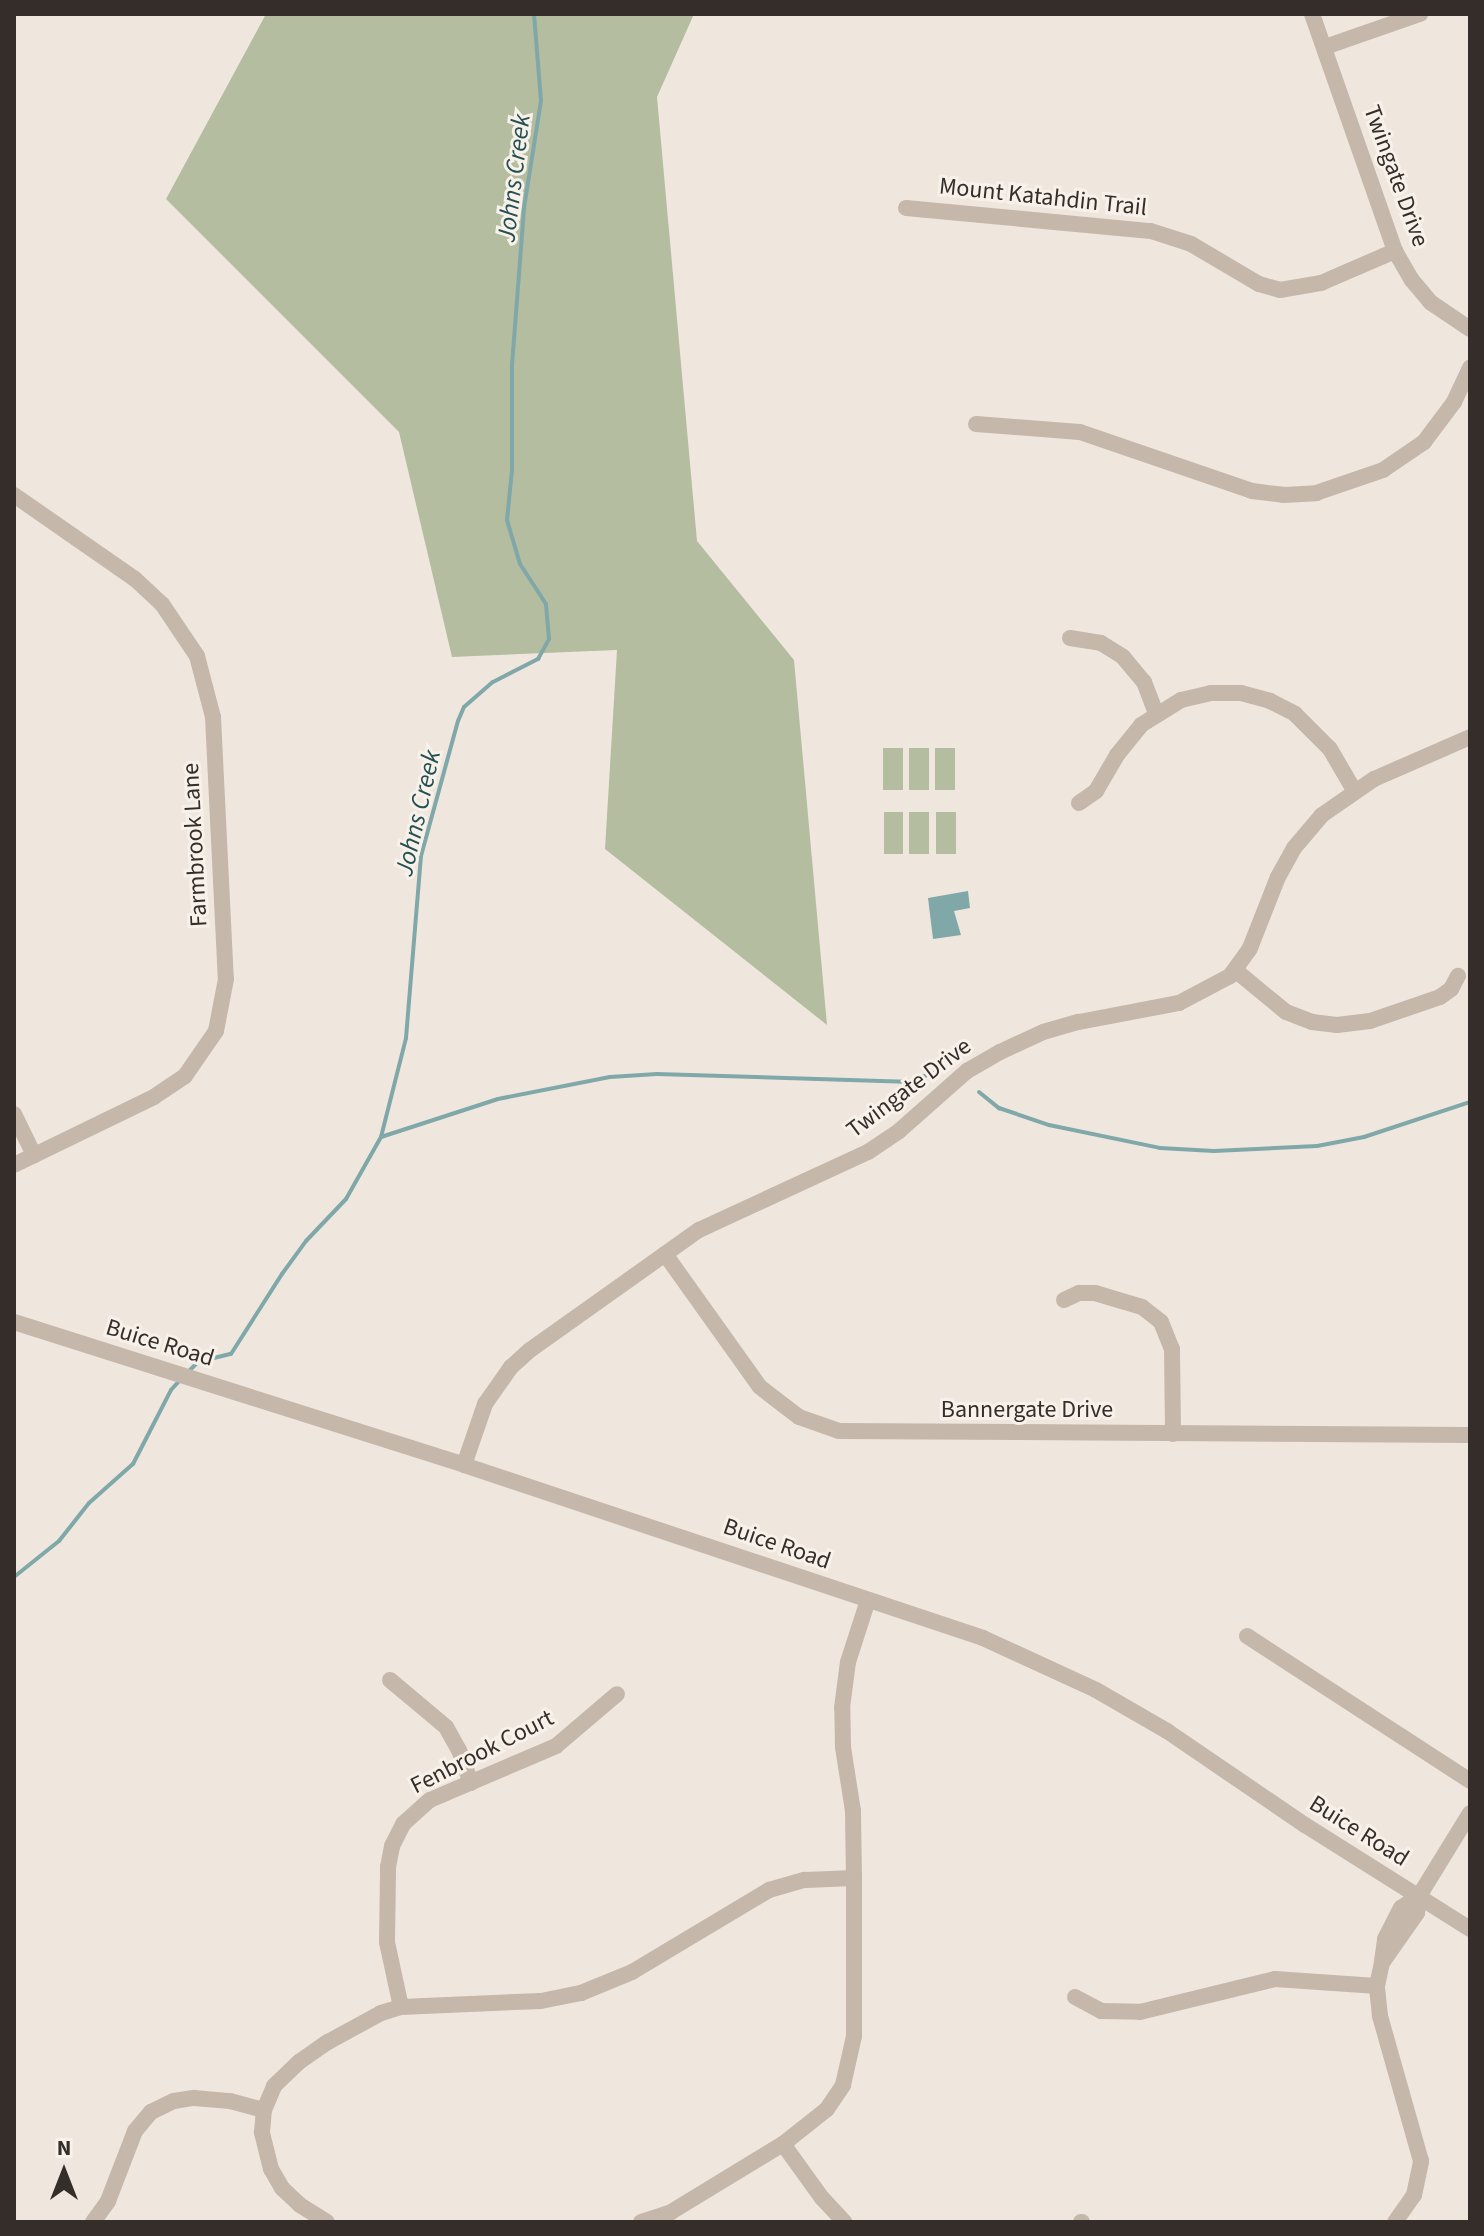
<!DOCTYPE html>
<html>
<head>
<meta charset="utf-8">
<style>
  body { margin:0 }
  #map { position:relative; width:1484px; height:2236px; overflow:hidden; background:#efe7de; font-family:"Source Sans 3",sans-serif }
  div>[style] { position:absolute }
  .green>* { inset:0; background:#b4bd9f; transform-origin:0 0 }
  .water>* { inset:0; background:#80a8a9 }
  .stream>* { height:4px; margin:-2px; padding:0 2px; transform-origin:2px; border-radius:2px; background:#80a8a9 }
  .minor>* { height:16px; margin:-8px; padding:0 8px; transform-origin:8px; border-radius:8px; background:#c6b7ab }
  span { translate:-50% -50%; white-space:nowrap; text-align:center; line-height:1.15; -webkit-text-stroke:6px #f7f1ea; paint-order:stroke }
  .street-label { font-size:24px; color:#352d29 }
  .water-label { font-size:26px; color:#245051; font-style:italic }
  .frame { position:absolute; inset:0; border:16px solid #352d29; pointer-events:none }
  .north { position:absolute; left:24px; top:2132px; width:80px; height:80px; -webkit-text-stroke:6px #f7f1ea; paint-order:stroke; rotate:0deg; font-size:22px; font-weight:700; line-height:32px; text-align:center; color:#352d29 }
  .north::after { content:''; display:block; margin:auto; width:28px; height:36px; background:#352d29; clip-path:polygon(50% 0,100% 100%,50% 72%,0 100%) }
</style>
</head>
<body>
<div id="map">
  <div class="green">
    <div style="clip-path:polygon(266px 14px,694px 14px,657px 97px,697px 541px,794px 660px,827px 1025px,605px 849px,617px 650px,452px 657px,399px 432px,166px 199px)"></div>
    <div style="left:883px;top:748px;width:20px;height:42px"></div>
    <div style="left:909px;top:748px;width:20px;height:42px"></div>
    <div style="left:935px;top:748px;width:20px;height:42px"></div>
    <div style="left:884px;top:812px;width:19px;height:42px"></div>
    <div style="left:909px;top:812px;width:20px;height:42px"></div>
    <div style="left:956px;top:812px;width:42px;height:20px;rotate:90deg"></div>
  </div>
  <div class="water">
    <div style="clip-path:polygon(968px 891px,970px 908px,954px 911px,961px 935px,933px 939px,928px 898px)"></div>
  </div>
  <div class="stream">
    <div style="left:979px;top:1092px;width:26px;rotate:39deg"></div>
    <div style="left:999px;top:1108px;width:53px;rotate:18.8deg"></div>
    <div style="left:1049px;top:1125px;width:113px;rotate:11.7deg"></div>
    <div style="left:1160px;top:1148px;width:54px;rotate:3.2deg"></div>
    <div style="left:1214px;top:1151px;width:103px;rotate:-2.8deg"></div>
    <div style="left:1317px;top:1146px;width:48px;rotate:-10.8deg"></div>
    <div style="left:1364px;top:1137px;width:112px;rotate:-18.3deg"></div>
    <div style="left:381px;top:1137px;width:123px;rotate:-18deg"></div>
    <div style="left:498px;top:1099px;width:114px;rotate:-11.1deg"></div>
    <div style="left:610px;top:1077px;width:47px;rotate:-3.7deg"></div>
    <div style="left:657px;top:1074px;width:248px;rotate:1.8deg"></div>
    <div style="left:905px;top:1082px;width:37px;rotate:-17deg"></div>
    <div style="left:189px;top:1371px;width:13px;rotate:-45deg"></div>
    <div style="left:198px;top:1362px;width:34px;rotate:-14deg"></div>
    <div style="left:231px;top:1354px;width:95px;rotate:-57.5deg"></div>
    <div style="left:282px;top:1274px;width:41px;rotate:-54deg"></div>
    <div style="left:306px;top:1241px;width:58px;rotate:-46.4deg"></div>
    <div style="left:346px;top:1199px;width:71px;rotate:-60.6deg"></div>
    <div style="left:381px;top:1137px;width:102px;rotate:-75.8deg"></div>
    <div style="left:406px;top:1038px;width:183px;rotate:-85.3deg"></div>
    <div style="left:421px;top:856px;width:140px;rotate:-74.7deg"></div>
    <div style="left:458px;top:721px;width:15px;rotate:-67deg"></div>
    <div style="left:464px;top:707px;width:38px;rotate:-41deg"></div>
    <div style="left:493px;top:682px;width:51px;rotate:-27.1deg"></div>
    <div style="left:538px;top:659px;width:23px;rotate:-61deg"></div>
    <div style="left:549px;top:639px;width:35px;rotate:-95deg"></div>
    <div style="left:546px;top:604px;width:48px;rotate:-123deg"></div>
    <div style="left:520px;top:564px;width:46px;rotate:-106.5deg"></div>
    <div style="left:507px;top:520px;width:50px;rotate:-84.3deg"></div>
    <div style="left:512px;top:470px;width:105px;rotate:-90deg"></div>
    <div style="left:512px;top:365px;width:157px;rotate:-85.6deg"></div>
    <div style="left:524px;top:208px;width:108px;rotate:-81deg"></div>
    <div style="left:541px;top:101px;width:87px;rotate:-94.6deg"></div>
    <div style="left:14px;top:1577px;width:58px;rotate:-38.7deg"></div>
    <div style="left:59px;top:1541px;width:48px;rotate:-51.7deg"></div>
    <div style="left:89px;top:1503px;width:59px;rotate:-41.6deg"></div>
    <div style="left:133px;top:1464px;width:83px;rotate:-62.8deg"></div>
    <div style="left:171px;top:1390px;width:13px;rotate:-48deg"></div>
  </div>
  <div class="minor">
    <div style="left:1312px;top:14px;width:251px;rotate:70.7deg"></div>
    <div style="left:1395px;top:251px;width:32px;rotate:60deg"></div>
    <div style="left:1411px;top:279px;width:30px;rotate:50deg"></div>
    <div style="left:1430px;top:302px;width:48px;rotate:34deg"></div>
    <div style="left:1325px;top:47px;width:101px;rotate:-19.2deg"></div>
    <div style="left:906px;top:208px;width:246px;rotate:5.4deg"></div>
    <div style="left:1151px;top:231px;width:42px;rotate:18deg"></div>
    <div style="left:1191px;top:244px;width:79px;rotate:30.5deg"></div>
    <div style="left:1259px;top:284px;width:22px;rotate:16deg"></div>
    <div style="left:1280px;top:290px;width:42px;rotate:-9.7deg"></div>
    <div style="left:1321px;top:283px;width:81px;rotate:-23.4deg"></div>
    <div style="left:976px;top:424px;width:104px;rotate:4.4deg"></div>
    <div style="left:1080px;top:432px;width:182px;rotate:18.9deg"></div>
    <div style="left:1252px;top:491px;width:31px;rotate:7deg"></div>
    <div style="left:1283px;top:495px;width:33px;rotate:-3deg"></div>
    <div style="left:1316px;top:493px;width:71px;rotate:-18.9deg"></div>
    <div style="left:1383px;top:470px;width:50px;rotate:-34.3deg"></div>
    <div style="left:1424px;top:442px;width:50px;rotate:-53.1deg"></div>
    <div style="left:1454px;top:402px;width:38px;rotate:-65deg"></div>
    <div style="left:14px;top:495px;width:147px;rotate:34.8deg"></div>
    <div style="left:135px;top:579px;width:37px;rotate:43deg"></div>
    <div style="left:162px;top:604px;width:63px;rotate:56.1deg"></div>
    <div style="left:197px;top:656px;width:63px;rotate:75.3deg"></div>
    <div style="left:213px;top:717px;width:262px;rotate:87.2deg"></div>
    <div style="left:226px;top:979px;width:53px;rotate:100.9deg"></div>
    <div style="left:216px;top:1031px;width:55px;rotate:124.6deg"></div>
    <div style="left:185px;top:1076px;width:37px;rotate:146deg"></div>
    <div style="left:154px;top:1097px;width:156px;rotate:154.1deg"></div>
    <div style="left:1070px;top:638px;width:31px;rotate:9deg"></div>
    <div style="left:1101px;top:643px;width:26px;rotate:32deg"></div>
    <div style="left:1123px;top:657px;width:33px;rotate:50deg"></div>
    <div style="left:1144px;top:682px;width:33px;rotate:69deg"></div>
    <div style="left:1079px;top:803px;width:21px;rotate:-35deg"></div>
    <div style="left:1096px;top:791px;width:42px;rotate:-59.7deg"></div>
    <div style="left:1117px;top:755px;width:38px;rotate:-51deg"></div>
    <div style="left:1141px;top:725px;width:47px;rotate:-32deg"></div>
    <div style="left:1181px;top:700px;width:31px;rotate:-13deg"></div>
    <div style="left:1211px;top:693px;width:30px"></div>
    <div style="left:1241px;top:693px;width:30px;rotate:15deg"></div>
    <div style="left:1270px;top:701px;width:28px;rotate:27deg"></div>
    <div style="left:1295px;top:714px;width:49px;rotate:45deg"></div>
    <div style="left:1330px;top:749px;width:48px;rotate:59.7deg"></div>
    <div style="left:1235px;top:970px;width:66px;rotate:39.5deg"></div>
    <div style="left:1286px;top:1012px;width:28px;rotate:21deg"></div>
    <div style="left:1312px;top:1022px;width:25px;rotate:7deg"></div>
    <div style="left:1337px;top:1025px;width:33px;rotate:-7deg"></div>
    <div style="left:1370px;top:1021px;width:74px;rotate:-18.9deg"></div>
    <div style="left:1440px;top:997px;width:14px;rotate:-36deg"></div>
    <div style="left:1451px;top:989px;width:15px;rotate:-62deg"></div>
    <div style="left:14px;top:1114px;width:46px;rotate:64deg"></div>
    <div style="left:665px;top:1254px;width:163px;rotate:54.5deg"></div>
    <div style="left:760px;top:1387px;width:49px;rotate:37.6deg"></div>
    <div style="left:799px;top:1417px;width:42px;rotate:19.3deg"></div>
    <div style="left:839px;top:1431px;width:631px;rotate:0.36deg"></div>
    <div style="left:1064px;top:1300px;width:17px;rotate:-25deg"></div>
    <div style="left:1079px;top:1293px;width:16px"></div>
    <div style="left:1095px;top:1293px;width:49px;rotate:16.6deg"></div>
    <div style="left:1142px;top:1307px;width:24px;rotate:38deg"></div>
    <div style="left:1161px;top:1322px;width:29px;rotate:68deg"></div>
    <div style="left:1172px;top:1349px;width:85px;rotate:89.3deg"></div>
    <div style="left:14px;top:1322px;width:472px;rotate:17.6deg"></div>
    <div style="left:464px;top:1465px;width:547px;rotate:18.43deg"></div>
    <div style="left:983px;top:1638px;width:124px;rotate:24.7deg"></div>
    <div style="left:1096px;top:1690px;width:82px;rotate:30deg"></div>
    <div style="left:1167px;top:1731px;width:167px;rotate:34.3deg"></div>
    <div style="left:1305px;top:1825px;width:195px;rotate:32.2deg"></div>
    <div style="left:464px;top:1465px;width:65px;rotate:-71deg"></div>
    <div style="left:485px;top:1404px;width:45px;rotate:-54.9deg"></div>
    <div style="left:511px;top:1367px;width:25px;rotate:-42deg"></div>
    <div style="left:530px;top:1350px;width:207px;rotate:-35.4deg"></div>
    <div style="left:699px;top:1230px;width:186px;rotate:-24.8deg"></div>
    <div style="left:868px;top:1152px;width:37px;rotate:-34deg"></div>
    <div style="left:899px;top:1131px;width:91px;rotate:-41.4deg"></div>
    <div style="left:967px;top:1071px;width:38px;rotate:-30deg"></div>
    <div style="left:1000px;top:1052px;width:47px;rotate:-24.9deg"></div>
    <div style="left:1043px;top:1032px;width:37px;rotate:-16deg"></div>
    <div style="left:1079px;top:1022px;width:102px;rotate:-10.8deg"></div>
    <div style="left:1179px;top:1003px;width:58px;rotate:-27.9deg"></div>
    <div style="left:1230px;top:976px;width:34px;rotate:-54deg"></div>
    <div style="left:1250px;top:948px;width:76px;rotate:-68.5deg"></div>
    <div style="left:1278px;top:877px;width:33px;rotate:-61deg"></div>
    <div style="left:1294px;top:848px;width:43px;rotate:-49.7deg"></div>
    <div style="left:1322px;top:815px;width:63px;rotate:-34.7deg"></div>
    <div style="left:1374px;top:779px;width:105px;rotate:-23.6deg"></div>
    <div style="left:1247px;top:1636px;width:266px;rotate:33deg"></div>
    <div style="left:390px;top:1680px;width:73px;rotate:40deg"></div>
    <div style="left:446px;top:1727px;width:26px;rotate:61deg"></div>
    <div style="left:459px;top:1750px;width:35px;rotate:70deg"></div>
    <div style="left:1382px;top:1961px;width:22px;rotate:-82deg"></div>
    <div style="left:1385px;top:1939px;width:35px;rotate:-63deg"></div>
    <div style="left:1401px;top:1908px;width:22px;rotate:-34deg"></div>
    <div style="left:1075px;top:1997px;width:30px;rotate:28deg"></div>
    <div style="left:1101px;top:2011px;width:39px;rotate:1deg"></div>
    <div style="left:1140px;top:2012px;width:139px;rotate:-13.7deg"></div>
    <div style="left:1275px;top:1979px;width:102px;rotate:3.9deg"></div>
    <div style="left:401px;top:2007px;width:66px;rotate:-102.2deg"></div>
    <div style="left:387px;top:1942px;width:75px;rotate:-89.2deg"></div>
    <div style="left:388px;top:1867px;width:21px;rotate:-79deg"></div>
    <div style="left:392px;top:1846px;width:25px;rotate:-63deg"></div>
    <div style="left:403px;top:1824px;width:36px;rotate:-42deg"></div>
    <div style="left:430px;top:1800px;width:137px;rotate:-23.2deg"></div>
    <div style="left:556px;top:1746px;width:80px;rotate:-40.4deg"></div>
    <div style="left:783px;top:2144px;width:67px;rotate:54.2deg"></div>
    <div style="left:822px;top:2198px;width:33px;rotate:47deg"></div>
    <div style="left:93px;top:2222px;width:26px;rotate:-54deg"></div>
    <div style="left:108px;top:2201px;width:75px;rotate:-68.9deg"></div>
    <div style="left:135px;top:2131px;width:25px;rotate:-50deg"></div>
    <div style="left:151px;top:2112px;width:25px;rotate:-26deg"></div>
    <div style="left:174px;top:2101px;width:20px;rotate:-9deg"></div>
    <div style="left:194px;top:2098px;width:36px;rotate:5deg"></div>
    <div style="left:230px;top:2101px;width:35px;rotate:15deg"></div>
    <div style="left:327px;top:2222px;width:32px;rotate:-148deg"></div>
    <div style="left:300px;top:2205px;width:25px;rotate:-137deg"></div>
    <div style="left:282px;top:2188px;width:22px;rotate:-120deg"></div>
    <div style="left:271px;top:2169px;width:38px;rotate:-104deg"></div>
    <div style="left:262px;top:2132px;width:22px;rotate:-85deg"></div>
    <div style="left:264px;top:2110px;width:26px;rotate:-67deg"></div>
    <div style="left:274px;top:2086px;width:35px;rotate:-44deg"></div>
    <div style="left:299px;top:2062px;width:35px;rotate:-35deg"></div>
    <div style="left:328px;top:2042px;width:60px;rotate:-28.7deg"></div>
    <div style="left:381px;top:2013px;width:21px;rotate:-17deg"></div>
    <div style="left:401px;top:2007px;width:140px;rotate:-2.5deg"></div>
    <div style="left:541px;top:2001px;width:41px;rotate:-11.3deg"></div>
    <div style="left:581px;top:1993px;width:55px;rotate:-22.4deg"></div>
    <div style="left:632px;top:1972px;width:160px;rotate:-30.9deg"></div>
    <div style="left:769px;top:1890px;width:37px;rotate:-16deg"></div>
    <div style="left:805px;top:1880px;width:49px;rotate:-2.3deg"></div>
    <div style="left:641px;top:2222px;width:32px;rotate:-18deg"></div>
    <div style="left:671px;top:2212px;width:131px;rotate:-31.3deg"></div>
    <div style="left:783px;top:2144px;width:56px;rotate:-38.5deg"></div>
    <div style="left:827px;top:2109px;width:29px;rotate:-56deg"></div>
    <div style="left:843px;top:2085px;width:50px;rotate:-77.3deg"></div>
    <div style="left:854px;top:2036px;width:158px;rotate:-90deg"></div>
    <div style="left:854px;top:1878px;width:67px;rotate:-90.9deg"></div>
    <div style="left:853px;top:1811px;width:65px;rotate:-98.9deg"></div>
    <div style="left:843px;top:1747px;width:39px;rotate:-91deg"></div>
    <div style="left:842px;top:1708px;width:46px;rotate:-82.6deg"></div>
    <div style="left:848px;top:1662px;width:65px;rotate:-72.1deg"></div>
    <div style="left:1081px;top:2222px;width:1px"></div>
    <div style="left:1395px;top:2222px;width:33px;rotate:-55deg"></div>
    <div style="left:1414px;top:2195px;width:35px;rotate:-78deg"></div>
    <div style="left:1421px;top:2161px;width:151px;rotate:-105.8deg"></div>
    <div style="left:1380px;top:2016px;width:30px;rotate:-96deg"></div>
    <div style="left:1377px;top:1986px;width:24px;rotate:-78deg"></div>
    <div style="left:1382px;top:1963px;width:61px;rotate:-55deg"></div>
    <div style="left:1417px;top:1913px;width:17px;rotate:-83deg"></div>
    <div style="left:1419px;top:1896px;width:97px;rotate:-58.4deg"></div>
  </div>
  <div class="street-label">
    <span style="left:1396px;top:176px;rotate:70deg">Twingate Drive</span>
    <span style="left:1043px;top:197px;rotate:6deg">Mount Katahdin Trail</span>
    <span style="left:195px;top:845px;rotate:-93deg">Farmbrook Lane</span>
    <span style="left:909px;top:1088px;rotate:-37deg">Twingate Drive</span>
    <span style="left:160px;top:1343px;rotate:17deg">Buice Road</span>
    <span style="left:1027px;top:1410px">Bannergate Drive</span>
    <span style="left:777px;top:1544px;rotate:19deg">Buice Road</span>
    <span style="left:482px;top:1752px;rotate:-27deg">Fenbrook Court</span>
    <span style="left:1359px;top:1831px;rotate:32deg">Buice Road</span>
  </div>
  <div class="water-label">
    <span style="left:514px;top:178px;rotate:-83deg">Johns Creek</span>
    <span style="left:418px;top:813px;rotate:-77deg">Johns Creek</span>
  </div>
  <div class="frame"></div>
  <div class="north">N</div>
</div>
</body>
</html>
